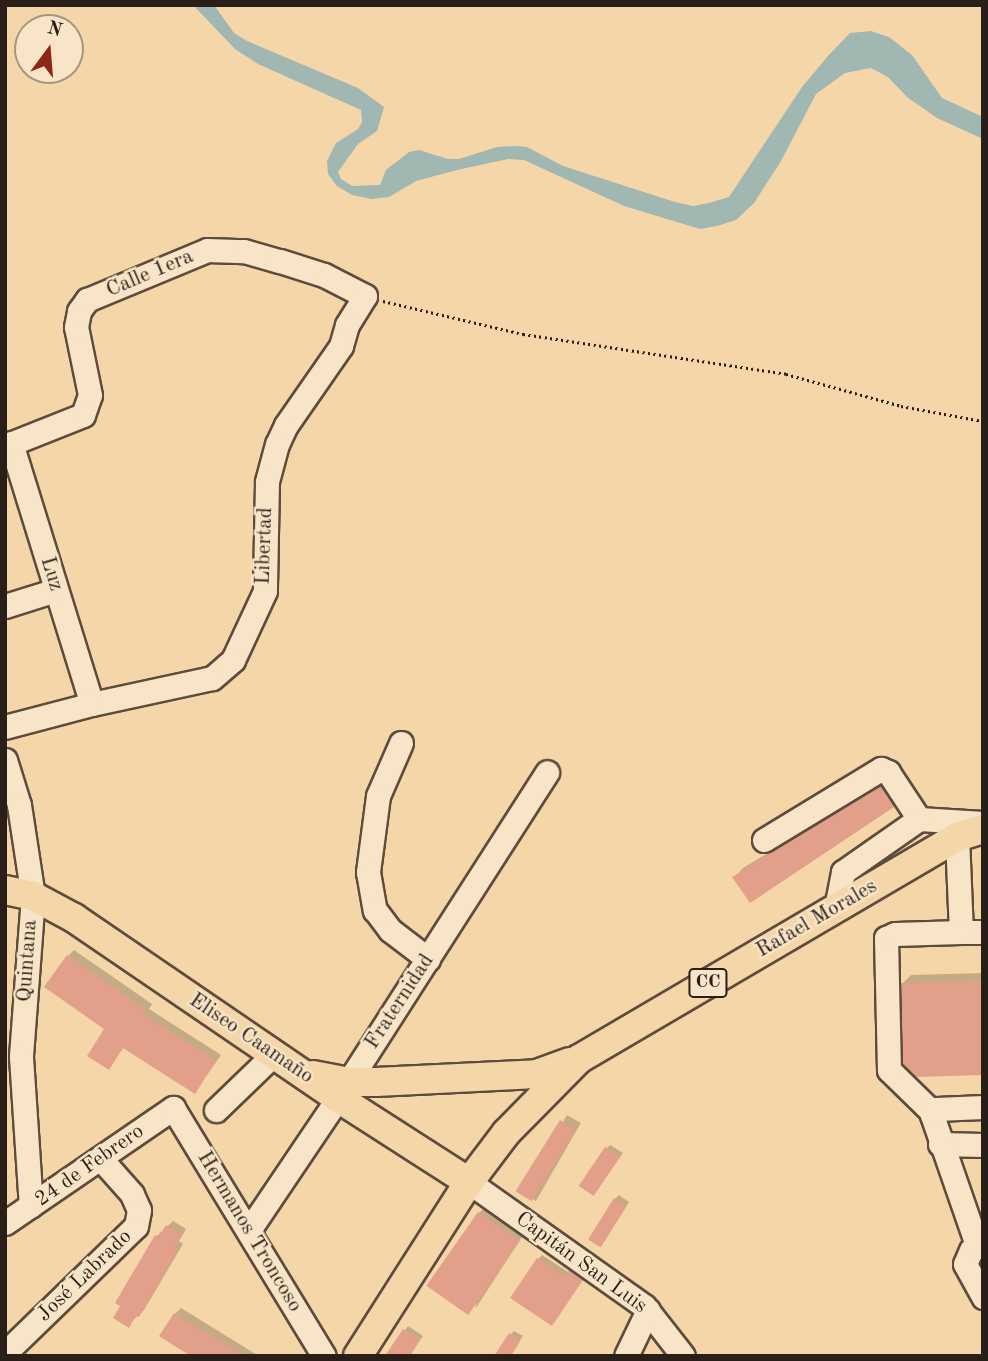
<!DOCTYPE html>
<html>
<head>
<meta charset="utf-8">
<style>
  body { margin:0 }
  #map { position:relative; width:988px; height:1361px; overflow:hidden; background:#f5d6a8; font-family:"Old Standard TT",serif }
  div>[style] { position:absolute }
  .water>* { inset:0; background:#a0b7b2 }
  .shadow>* { inset:0; background:#0003; transform-origin:0 0 }
  .building>* { inset:0; background:#e2a08b; transform-origin:0 0 }
  .path>* { height:2.5px; margin-top:-1.25px; transform-origin:0; background:repeating-linear-gradient(90deg,#2a1e19 0 2px,transparent 0 5.5px) }
  .roads { filter:drop-shadow(2px 0 #5d4c3d) drop-shadow(-2px 0 #5d4c3d) drop-shadow(0 2px #5d4c3d) drop-shadow(0 -2px #5d4c3d) }
  .minor>* { height:23px; margin:-11.5px; padding:0 11.5px; transform-origin:11.5px; border-radius:11.5px; background:#f8e4c6 }
  .major>* { height:28px; margin:-14px; padding:0 14px; transform-origin:14px; border-radius:14px; background:#f5d6a8 }
  span { translate:-50% -50%; white-space:nowrap; text-align:center; line-height:1.15; -webkit-text-stroke:5px #f8e4c6; paint-order:stroke }
  .shield-label span { padding:2px 5px; background:#f8e4c6; border:2px solid; border-radius:5px; -webkit-text-stroke-width:0 }
  .shield-label { font-size:19px; color:#2a1e19; font-weight:700 }
  .street-label { font-size:21px; color:#2a1e19 }
  .frame { position:absolute; inset:0; border:7px solid #2a1e19; pointer-events:none }
  .north { position:absolute; left:14px; top:14px; width:70px; height:70px; box-sizing:border-box; background:#f8e4c6; border:2px solid #a69581; border-radius:50%; rotate:16deg; font-size:19px; font-weight:700; line-height:28px; text-align:center; color:#2a1e19 }
  .north::after { content:''; display:block; margin:auto; width:24px; height:32px; background:#8f2418; clip-path:polygon(50% 0,100% 100%,50% 72%,0 100%) }
</style>
</head>
<body>
<div id="map">
  <div class="water">
    <div style="clip-path:polygon(193px 5px,214px 5px,234px 33px,247px 41px,358px 88px,384px 107px,377px 131px,358px 144px,338px 172px,341px 179px,352px 186px,380px 185px,386px 170px,409px 152px,419px 150px,448px 159px,459px 159px,497px 147px,515px 146px,527px 147px,563px 166px,675px 202px,693px 206px,709px 203px,729px 197px,802px 87px,828px 56px,850px 33px,871px 31px,889px 37px,912px 55px,942px 98px,983px 117px,983px 139px,937px 118px,907px 97px,888px 77px,871px 68px,845px 73px,816px 94px,781px 161px,754px 203px,736px 220px,717px 226px,700px 229px,624px 206px,524px 160px,508px 159px,457px 170px,416px 181px,389px 197px,372px 199px,352px 195px,337px 186px,328px 174px,327px 161px,336px 143px,358px 129px,362px 122px,361px 110px,258px 64px,235px 49px)"></div>
  </div>
  <div class="shadow">
    <div style="clip-path:polygon(889px 779px,902px 797px,893px 806px,750px 900px,735px 877px,743px 868px)"></div>
    <div style="clip-path:polygon(74px 950px,152px 1004px,149px 1009px,221px 1055px,195px 1092px,124px 1047px,108px 1068px,106px 1029px,68px 956px)"></div>
    <div style="clip-path:polygon(983px 973px,983px 1073px,903px 983px,911px 975px)"></div>
    <div style="left:567px;top:1115px;width:16px;height:90px;rotate:30deg"></div>
    <div style="clip-path:polygon(610px 1145px,623px 1153px,594px 1194px,607px 1148px)"></div>
    <div style="clip-path:polygon(619px 1195px,629px 1202px,603px 1242px,615px 1199px)"></div>
    <div style="clip-path:polygon(484px 1208px,523px 1235px,476px 1308px,479px 1213px)"></div>
    <div style="clip-path:polygon(173px 1221px,186px 1229px,179px 1241px,183px 1244px,144px 1310px,128px 1325px,157px 1236px)"></div>
    <div style="clip-path:polygon(542px 1255px,582px 1281px,512px 1298px,538px 1259px)"></div>
    <div style="clip-path:polygon(181px 1308px,259px 1356px,193px 1356px,175px 1314px)"></div>
    <div style="clip-path:polygon(408px 1326px,423px 1336px,409px 1356px,387px 1356px)"></div>
    <div style="clip-path:polygon(514px 1331px,523px 1336px,510px 1356px,511px 1334px)"></div>
  </div>
  <div class="building">
    <div style="clip-path:polygon(880px 786px,894px 807px,750px 903px,732px 877px)"></div>
    <div style="clip-path:polygon(67px 955px,147px 1011px,144px 1015px,216px 1061px,195px 1094px,123px 1048px,109px 1070px,87px 1056px,104px 1029px,44px 987px)"></div>
    <div style="clip-path:polygon(983px 981px,983px 1075px,916px 1077px,903px 1064px,901px 983px)"></div>
    <div style="left:560px;top:1120px;width:19px;height:84px;rotate:32deg"></div>
    <div style="left:605px;top:1147px;width:18px;height:47px;rotate:34deg"></div>
    <div style="left:614px;top:1198px;width:15px;height:49px;rotate:32deg"></div>
    <div style="left:478px;top:1212px;width:51px;height:90px;rotate:35deg"></div>
    <div style="clip-path:polygon(166px 1225px,182px 1235px,175px 1247px,179px 1249px,139px 1317px,136px 1315px,129px 1328px,113px 1318px,120px 1306px,115px 1303px,155px 1235px,159px 1237px)"></div>
    <div style="clip-path:polygon(537px 1258px,565px 1276px,569px 1270px,583px 1280px,552px 1326px,510px 1298px)"></div>
    <div style="clip-path:polygon(174px 1313px,193px 1325px,244px 1356px,191px 1356px,176px 1347px,159px 1336px)"></div>
    <div style="clip-path:polygon(403px 1329px,420px 1340px,410px 1356px,385px 1356px)"></div>
    <div style="clip-path:polygon(509px 1333px,520px 1341px,511px 1356px,494px 1356px)"></div>
  </div>
  <div class="path">
    <div style="left:383px;top:301px;width:144px;rotate:13.3deg"></div>
    <div style="left:523px;top:334px;width:266px;rotate:8.6deg"></div>
    <div style="left:786px;top:374px;width:119px;rotate:15.5deg"></div>
    <div style="left:901px;top:406px;width:83px;rotate:10.4deg"></div>
  </div>
  <div class="roads">
    <div class="minor">
      <div style="left:11px;top:443px;width:273px;rotate:72.8deg"></div>
      <div style="left:5px;top:446px;width:84px;rotate:-21.7deg"></div>
      <div style="left:83px;top:415px;width:21px;rotate:-71deg"></div>
      <div style="left:90px;top:395px;width:69px;rotate:-101.6deg"></div>
      <div style="left:76px;top:327px;width:16px;rotate:-79deg"></div>
      <div style="left:79px;top:311px;width:14px;rotate:-54deg"></div>
      <div style="left:87px;top:300px;width:130px;rotate:-22.6deg"></div>
      <div style="left:207px;top:250px;width:37px;rotate:2deg"></div>
      <div style="left:244px;top:251px;width:37px;rotate:16deg"></div>
      <div style="left:280px;top:261px;width:46px;rotate:17.7deg"></div>
      <div style="left:324px;top:275px;width:46px;rotate:27.1deg"></div>
      <div style="left:365px;top:296px;width:34px;rotate:122deg"></div>
      <div style="left:347px;top:325px;width:22px;rotate:106deg"></div>
      <div style="left:341px;top:346px;width:96px;rotate:124.8deg"></div>
      <div style="left:286px;top:425px;width:21px;rotate:115deg"></div>
      <div style="left:277px;top:444px;width:39px;rotate:105deg"></div>
      <div style="left:267px;top:482px;width:109px;rotate:91.1deg"></div>
      <div style="left:265px;top:591px;width:76px;rotate:114.9deg"></div>
      <div style="left:233px;top:660px;width:28px;rotate:139deg"></div>
      <div style="left:212px;top:678px;width:123px;rotate:167.8deg"></div>
      <div style="left:92px;top:704px;width:90px;rotate:165.2deg"></div>
      <div style="left:5px;top:606px;width:53px;rotate:-17.4deg"></div>
      <div style="left:401px;top:743px;width:58px;rotate:113.5deg"></div>
      <div style="left:378px;top:796px;width:77px;rotate:97.5deg"></div>
      <div style="left:368px;top:872px;width:39px;rotate:80deg"></div>
      <div style="left:375px;top:910px;width:25px;rotate:53deg"></div>
      <div style="left:390px;top:930px;width:48px;rotate:37.3deg"></div>
      <div style="left:5px;top:760px;width:47px;rotate:72.7deg"></div>
      <div style="left:19px;top:805px;width:92px;rotate:81.3deg"></div>
      <div style="left:33px;top:896px;width:161px;rotate:94.3deg"></div>
      <div style="left:21px;top:1057px;width:149px;rotate:86.2deg"></div>
      <div style="left:957px;top:837px;width:95px;rotate:87.6deg"></div>
      <div style="left:961px;top:932px;width:22px"></div>
      <div style="left:764px;top:840px;width:137px;rotate:-31.3deg"></div>
      <div style="left:881px;top:769px;width:8px;rotate:23deg"></div>
      <div style="left:888px;top:772px;width:56px;rotate:56.6deg"></div>
      <div style="left:919px;top:819px;width:64px;rotate:3.6deg"></div>
      <div style="left:836px;top:908px;width:37px;rotate:-79deg"></div>
      <div style="left:843px;top:872px;width:93px;rotate:-34.9deg"></div>
      <div style="left:216px;top:1110px;width:81px;rotate:-44deg"></div>
      <div style="left:932px;top:1112px;width:60px;rotate:-135.7deg"></div>
      <div style="left:889px;top:1070px;width:132px;rotate:-91.3deg"></div>
      <div style="left:886px;top:938px;width:10px;rotate:-24deg"></div>
      <div style="left:895px;top:934px;width:66px;rotate:-1.7deg"></div>
      <div style="left:940px;top:1144px;width:43px;rotate:1.3deg"></div>
      <div style="left:469px;top:1182px;width:214px;rotate:35.3deg"></div>
      <div style="left:644px;top:1306px;width:63px;rotate:52deg"></div>
      <div style="left:5px;top:1223px;width:204px;rotate:-34.4deg"></div>
      <div style="left:173px;top:1108px;width:290px;rotate:58.7deg"></div>
      <div style="left:249px;top:1230px;width:159px;rotate:-56deg"></div>
      <div style="left:338px;top:1098px;width:387px;rotate:-57.3deg"></div>
      <div style="left:983px;top:1244px;width:13px;rotate:153deg"></div>
      <div style="left:971px;top:1250px;width:15px;rotate:113deg"></div>
      <div style="left:965px;top:1264px;width:38px;rotate:61deg"></div>
      <div style="left:977px;top:1245px;width:138px;rotate:-109.1deg"></div>
      <div style="left:932px;top:1115px;width:7px;rotate:-56deg"></div>
      <div style="left:936px;top:1109px;width:47px;rotate:-2.4deg"></div>
      <div style="left:5px;top:1353px;width:182px;rotate:-44.1deg"></div>
      <div style="left:136px;top:1226px;width:16px;rotate:-79deg"></div>
      <div style="left:139px;top:1210px;width:17px;rotate:-114deg"></div>
      <div style="left:132px;top:1194px;width:47px;rotate:-131.5deg"></div>
      <div style="left:626px;top:1356px;width:51px;rotate:-64.4deg"></div>
    </div>
    <div class="major">
      <div style="left:5px;top:890px;width:29px;rotate:12deg"></div>
      <div style="left:33px;top:896px;width:47px;rotate:28.2deg"></div>
      <div style="left:74px;top:918px;width:320px;rotate:34.3deg"></div>
      <div style="left:338px;top:1098px;width:156px;rotate:32.7deg"></div>
      <div style="left:313px;top:1075px;width:37px;rotate:11deg"></div>
      <div style="left:349px;top:1082px;width:27px"></div>
      <div style="left:376px;top:1082px;width:161px;rotate:-2.8deg"></div>
      <div style="left:537px;top:1074px;width:35px;rotate:-20deg"></div>
      <div style="left:358px;top:1356px;width:206px;rotate:-57.5deg"></div>
      <div style="left:469px;top:1182px;width:61px;rotate:-52.9deg"></div>
      <div style="left:506px;top:1133px;width:104px;rotate:-45.4deg"></div>
      <div style="left:579px;top:1059px;width:438px;rotate:-30.4deg"></div>
      <div style="left:957px;top:837px;width:27px;rotate:-17deg"></div>
    </div>
  </div>
  <div class="shield-label">
    <span style="left:708px;top:983px">CC</span>
  </div>
  <div class="street-label">
    <span style="left:150px;top:274px;rotate:-23deg">Calle 1era</span>
    <span style="left:265px;top:546px;rotate:-88deg">Libertad</span>
    <span style="left:51px;top:574px;rotate:73deg">Luz</span>
    <span style="left:817px;top:919px;rotate:-30deg">Rafael Morales</span>
    <span style="left:28px;top:961px;rotate:-86deg">Quintana</span>
    <span style="left:400px;top:1002px;rotate:-57deg">Fraternidad</span>
    <span style="left:251px;top:1039px;rotate:34deg">Eliseo Caamaño</span>
    <span style="left:90px;top:1166px;rotate:-35deg">24 de Febrero</span>
    <span style="left:249px;top:1232px;rotate:59deg">Hermanos Troncoso</span>
    <span style="left:581px;top:1263px;rotate:36deg">Capitán San Luis</span>
    <span style="left:85px;top:1276px;rotate:-44deg">José Labrado</span>
  </div>
  <div class="frame"></div>
  <div class="north">N</div>
</div>
</body>
</html>
